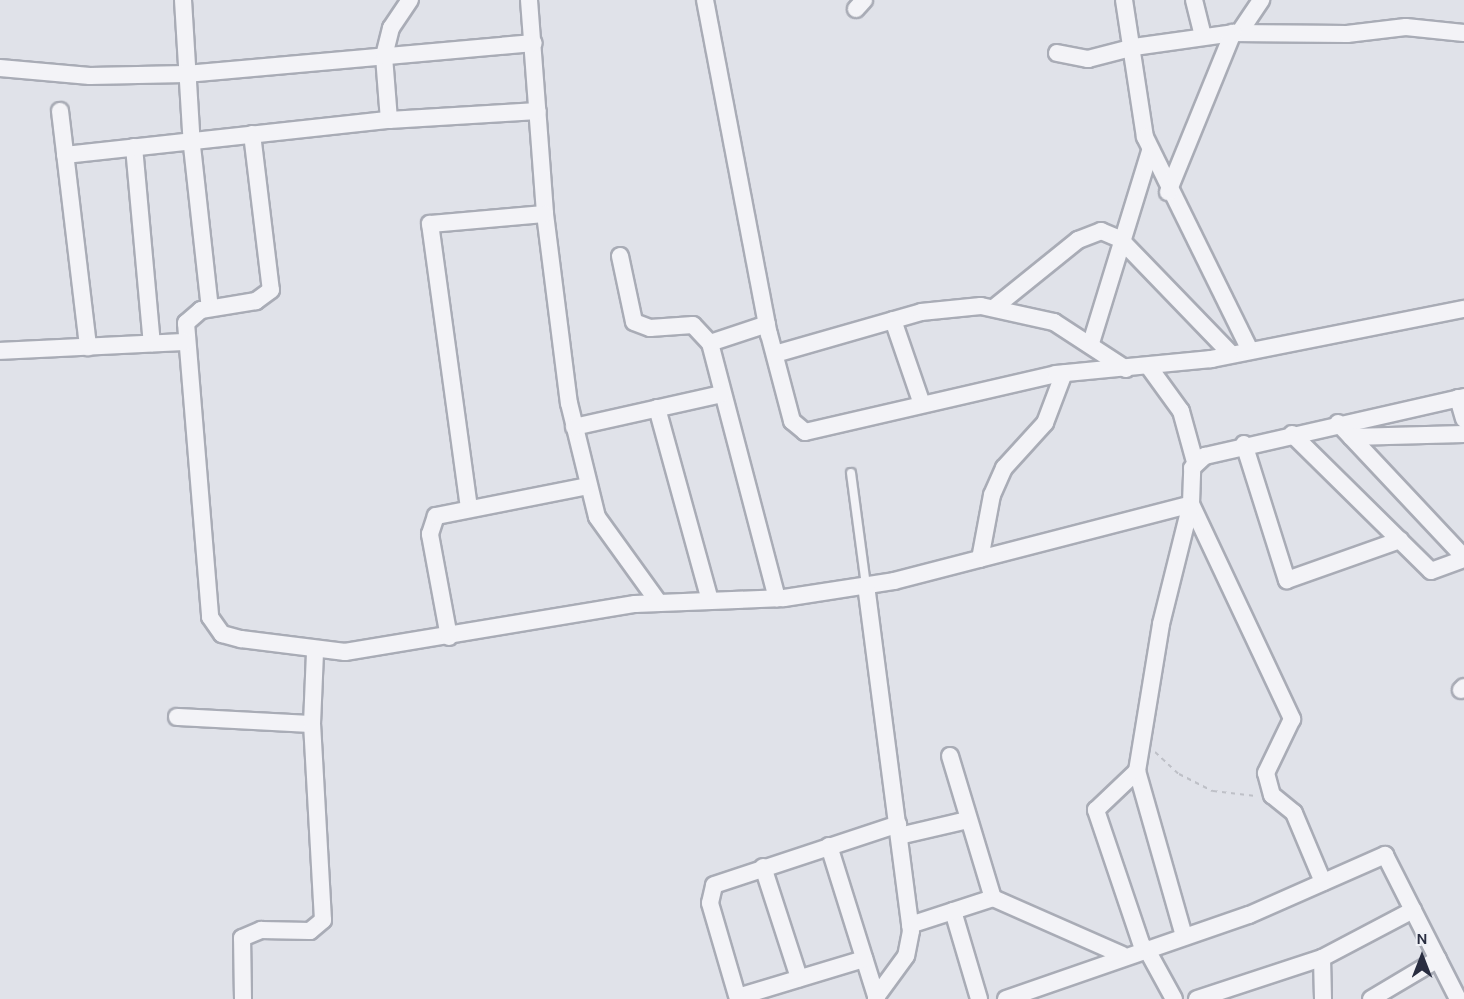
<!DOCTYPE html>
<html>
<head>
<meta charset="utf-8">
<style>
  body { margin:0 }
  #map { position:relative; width:1464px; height:999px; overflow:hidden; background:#e0e2e9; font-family:Karla,sans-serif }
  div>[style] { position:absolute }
  .path>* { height:2px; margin-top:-1px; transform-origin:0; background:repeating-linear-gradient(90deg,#bec0c7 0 4.5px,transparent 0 9px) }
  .roads { filter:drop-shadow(2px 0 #a9acb6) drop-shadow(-2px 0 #a9acb6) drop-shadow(0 2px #a9acb6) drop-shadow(0 -2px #a9acb6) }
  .service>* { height:8px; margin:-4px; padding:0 4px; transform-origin:4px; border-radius:4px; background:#f3f3f7 }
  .minor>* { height:16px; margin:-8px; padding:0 8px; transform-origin:8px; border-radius:8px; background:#f3f3f7 }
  span { translate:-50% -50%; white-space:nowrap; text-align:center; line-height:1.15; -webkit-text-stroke:4.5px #eff1f6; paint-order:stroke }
  .north { position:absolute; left:1392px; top:927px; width:60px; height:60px; -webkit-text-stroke:4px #eff1f6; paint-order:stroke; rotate:0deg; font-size:16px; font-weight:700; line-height:24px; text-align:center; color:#292d40 }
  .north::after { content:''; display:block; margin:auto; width:21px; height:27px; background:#292d40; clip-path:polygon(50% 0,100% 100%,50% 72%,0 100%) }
</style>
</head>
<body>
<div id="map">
  <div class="path">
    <div style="left:1155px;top:752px;width:33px;rotate:43deg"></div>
    <div style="left:1179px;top:774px;width:38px;rotate:27deg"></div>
    <div style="left:1213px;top:791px;width:43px;rotate:6.6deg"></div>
  </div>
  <div class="roads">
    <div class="service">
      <div style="left:851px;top:473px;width:113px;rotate:82.4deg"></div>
    </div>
    <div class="minor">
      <div style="left:183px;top:0;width:146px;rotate:86.5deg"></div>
      <div style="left:192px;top:146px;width:163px;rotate:83.7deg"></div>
      <div style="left:529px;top:0;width:215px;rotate:85.7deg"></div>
      <div style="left:545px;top:214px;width:191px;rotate:82.8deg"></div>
      <div style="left:569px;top:403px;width:117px;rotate:76.2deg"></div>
      <div style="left:597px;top:517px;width:106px;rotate:54.2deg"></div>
      <div style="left:705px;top:0;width:340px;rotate:79.2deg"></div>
      <div style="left:769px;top:334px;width:90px;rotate:75.2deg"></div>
      <div style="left:792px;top:421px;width:17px;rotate:40deg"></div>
      <div style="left:805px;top:432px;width:258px;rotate:-13deg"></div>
      <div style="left:1056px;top:374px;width:156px;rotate:-5.5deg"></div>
      <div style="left:1211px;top:359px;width:258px;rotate:-11.2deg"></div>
      <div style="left:1124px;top:0;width:139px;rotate:81.3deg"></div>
      <div style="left:1145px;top:137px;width:235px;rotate:63.8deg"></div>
      <div style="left:1194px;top:0;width:37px;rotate:76deg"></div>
      <div style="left:856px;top:9px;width:12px;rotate:-48deg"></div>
      <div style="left:1239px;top:33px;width:40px;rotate:-56deg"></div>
      <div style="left:1057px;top:53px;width:32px;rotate:11deg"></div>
      <div style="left:1088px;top:59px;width:48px;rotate:-14.6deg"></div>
      <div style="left:1134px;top:47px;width:100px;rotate:-8deg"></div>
      <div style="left:1233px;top:33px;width:114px;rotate:0.5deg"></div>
      <div style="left:1347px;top:34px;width:59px;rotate:-6.8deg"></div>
      <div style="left:1406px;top:27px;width:58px;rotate:5.9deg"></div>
      <div style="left:0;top:68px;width:90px;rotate:5.1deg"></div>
      <div style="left:90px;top:76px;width:96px;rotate:-1.2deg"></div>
      <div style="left:186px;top:74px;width:349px;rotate:-5.1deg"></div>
      <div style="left:60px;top:111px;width:238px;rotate:83.2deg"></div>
      <div style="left:389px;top:120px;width:64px;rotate:-94.5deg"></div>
      <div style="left:384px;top:56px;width:29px;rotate:-76deg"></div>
      <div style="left:391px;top:28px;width:34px;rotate:-56deg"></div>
      <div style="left:252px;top:134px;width:157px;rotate:83.1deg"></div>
      <div style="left:271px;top:290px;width:19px;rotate:144deg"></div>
      <div style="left:256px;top:301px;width:56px;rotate:170.7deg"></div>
      <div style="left:201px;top:310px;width:20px;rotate:139deg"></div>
      <div style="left:186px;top:323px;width:295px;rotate:85.3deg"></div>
      <div style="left:210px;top:617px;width:21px;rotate:55deg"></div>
      <div style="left:222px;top:634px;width:20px;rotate:15deg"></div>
      <div style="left:241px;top:639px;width:105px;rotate:7.1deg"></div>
      <div style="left:345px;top:652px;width:294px;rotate:-9.4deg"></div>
      <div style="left:635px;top:604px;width:149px;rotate:-2.3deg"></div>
      <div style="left:784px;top:598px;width:111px;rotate:-8.8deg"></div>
      <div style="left:894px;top:581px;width:307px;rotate:-14.5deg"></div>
      <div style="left:1191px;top:504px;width:36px;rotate:-88deg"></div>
      <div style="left:1192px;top:468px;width:18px;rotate:-43deg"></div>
      <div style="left:1205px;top:456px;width:266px;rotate:-12.8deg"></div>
      <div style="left:134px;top:147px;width:197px;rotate:84.8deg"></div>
      <div style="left:65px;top:155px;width:326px;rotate:-6.2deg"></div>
      <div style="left:389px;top:120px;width:149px;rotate:-3.5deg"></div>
      <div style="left:1168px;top:192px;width:172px;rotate:-67.8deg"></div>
      <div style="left:620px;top:256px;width:67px;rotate:78deg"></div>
      <div style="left:634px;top:322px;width:17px;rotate:21deg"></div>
      <div style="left:650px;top:328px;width:43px;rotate:-4deg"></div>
      <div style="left:693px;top:325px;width:25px;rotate:47deg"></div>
      <div style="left:710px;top:343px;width:264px;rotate:75.3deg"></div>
      <div style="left:995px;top:307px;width:107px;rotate:-38.9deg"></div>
      <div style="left:1078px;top:240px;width:25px;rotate:-21deg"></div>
      <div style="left:1101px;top:231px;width:21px;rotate:23deg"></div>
      <div style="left:1120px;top:239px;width:158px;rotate:46deg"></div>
      <div style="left:893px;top:320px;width:89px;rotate:71deg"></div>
      <div style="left:710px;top:343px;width:60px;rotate:-18.4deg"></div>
      <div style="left:1091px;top:343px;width:201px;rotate:-72.9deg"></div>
      <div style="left:0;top:351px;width:186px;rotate:-2.8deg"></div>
      <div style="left:775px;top:354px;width:152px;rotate:-16deg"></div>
      <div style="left:921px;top:312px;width:60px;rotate:-5.7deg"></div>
      <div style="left:981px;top:306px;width:75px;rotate:12.4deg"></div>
      <div style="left:1054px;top:322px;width:86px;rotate:33.1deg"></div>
      <div style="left:1149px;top:367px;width:54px;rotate:54deg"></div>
      <div style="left:1181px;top:411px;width:53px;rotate:74.6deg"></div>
      <div style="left:1458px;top:398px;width:22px;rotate:74deg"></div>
      <div style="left:657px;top:408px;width:200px;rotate:74.6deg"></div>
      <div style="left:1338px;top:423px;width:184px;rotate:46.8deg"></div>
      <div style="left:574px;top:427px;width:152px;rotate:-12.6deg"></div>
      <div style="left:1292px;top:434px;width:195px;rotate:44.6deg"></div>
      <div style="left:1431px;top:571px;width:35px;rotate:-20deg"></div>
      <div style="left:1351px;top:437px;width:113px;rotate:-1.5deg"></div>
      <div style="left:1244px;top:444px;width:143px;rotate:72.5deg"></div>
      <div style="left:1287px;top:580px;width:120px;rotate:-19.5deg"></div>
      <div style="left:1191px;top:504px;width:238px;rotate:64.8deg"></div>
      <div style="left:1292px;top:719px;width:60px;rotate:115.7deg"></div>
      <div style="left:1266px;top:773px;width:23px;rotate:75deg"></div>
      <div style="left:1272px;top:795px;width:28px;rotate:39deg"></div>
      <div style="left:1294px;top:813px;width:75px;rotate:67.2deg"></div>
      <div style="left:469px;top:508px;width:287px;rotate:-97.8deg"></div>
      <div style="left:430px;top:224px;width:115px;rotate:-5deg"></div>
      <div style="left:980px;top:559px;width:65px;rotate:-79.4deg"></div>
      <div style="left:992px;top:495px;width:30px;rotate:-66deg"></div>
      <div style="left:1004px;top:468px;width:61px;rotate:-47.7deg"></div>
      <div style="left:1045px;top:423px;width:53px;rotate:-69.2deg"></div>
      <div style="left:866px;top:585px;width:349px;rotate:82.6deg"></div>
      <div style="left:911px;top:931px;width:25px;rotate:101deg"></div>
      <div style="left:906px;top:956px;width:51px;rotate:126.2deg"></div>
      <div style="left:449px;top:637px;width:105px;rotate:-100.5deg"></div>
      <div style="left:430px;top:534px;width:19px;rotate:-72deg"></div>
      <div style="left:436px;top:516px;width:154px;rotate:-11.2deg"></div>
      <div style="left:1461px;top:690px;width:4px;rotate:-45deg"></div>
      <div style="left:177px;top:717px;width:135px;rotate:3deg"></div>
      <div style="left:950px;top:756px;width:148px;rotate:73.2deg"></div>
      <div style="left:1137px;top:771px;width:172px;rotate:74.1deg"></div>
      <div style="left:899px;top:836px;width:71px;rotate:-13.1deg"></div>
      <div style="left:829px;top:846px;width:160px;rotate:72.6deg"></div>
      <div style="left:763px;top:867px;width:117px;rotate:72deg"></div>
      <div style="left:953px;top:911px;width:92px;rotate:73.5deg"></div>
      <div style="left:910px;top:925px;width:87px;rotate:-18deg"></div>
      <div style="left:993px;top:898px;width:141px;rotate:23.8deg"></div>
      <div style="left:1146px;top:948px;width:58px;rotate:61.2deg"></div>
      <div style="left:1143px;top:949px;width:147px;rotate:-108.7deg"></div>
      <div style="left:1096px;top:810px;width:57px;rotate:-43.6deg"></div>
      <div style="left:1137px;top:771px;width:149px;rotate:-80.7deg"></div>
      <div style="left:1161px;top:624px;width:124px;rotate:-76deg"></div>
      <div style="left:1322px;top:958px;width:41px;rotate:88.6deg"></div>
      <div style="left:738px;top:997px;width:132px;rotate:-16.8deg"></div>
      <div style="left:243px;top:999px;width:61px;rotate:-90.9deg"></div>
      <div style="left:242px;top:938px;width:21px;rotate:-23deg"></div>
      <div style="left:261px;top:930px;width:49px;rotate:1.2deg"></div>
      <div style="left:310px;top:931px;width:17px;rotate:-40deg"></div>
      <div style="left:323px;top:920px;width:196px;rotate:-93.2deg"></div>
      <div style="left:312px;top:724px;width:73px;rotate:-87.6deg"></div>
      <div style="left:738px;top:999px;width:100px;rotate:-106.3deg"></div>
      <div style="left:710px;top:903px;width:18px;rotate:-77deg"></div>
      <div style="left:714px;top:885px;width:194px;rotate:-18.3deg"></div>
      <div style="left:1006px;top:999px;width:257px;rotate:-19.1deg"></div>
      <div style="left:1249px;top:915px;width:149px;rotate:-23.8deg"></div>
      <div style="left:1385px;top:855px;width:161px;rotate:63.1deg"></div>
      <div style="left:1197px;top:999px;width:132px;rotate:-18.2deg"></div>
      <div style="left:1322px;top:958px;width:103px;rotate:-27.8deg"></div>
      <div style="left:1371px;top:999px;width:78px;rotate:-30.8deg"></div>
    </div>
  </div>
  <div class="north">N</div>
</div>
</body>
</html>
